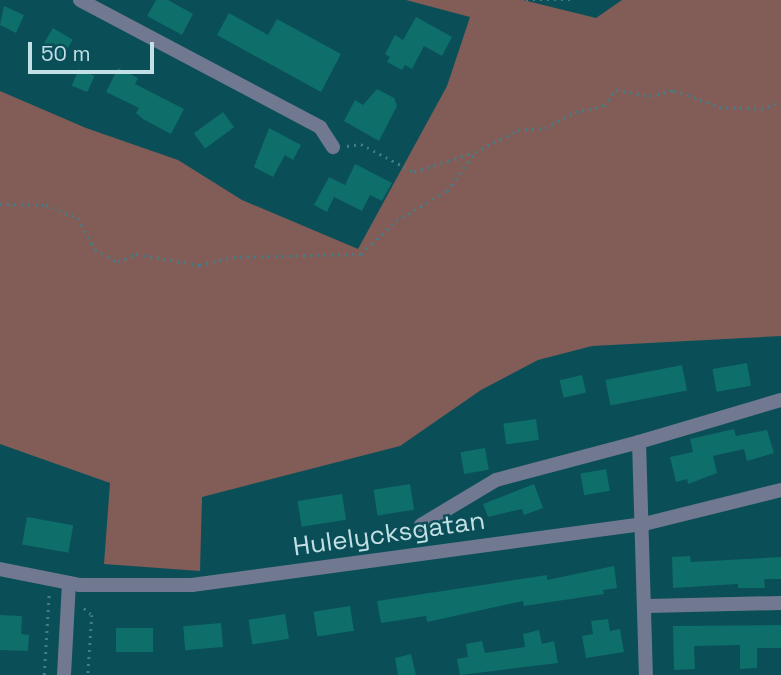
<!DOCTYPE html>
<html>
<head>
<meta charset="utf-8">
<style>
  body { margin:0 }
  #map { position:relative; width:781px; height:675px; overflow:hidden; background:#0a4e58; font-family:"Space Grotesk",sans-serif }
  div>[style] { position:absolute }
  .green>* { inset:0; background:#825d57 }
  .building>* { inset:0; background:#0e6e69; transform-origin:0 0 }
  .path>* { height:2.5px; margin-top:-1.25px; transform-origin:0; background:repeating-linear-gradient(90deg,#457c85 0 2px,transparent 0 7px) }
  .street>* { height:14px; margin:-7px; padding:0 7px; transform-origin:7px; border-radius:7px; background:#717990 }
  span { translate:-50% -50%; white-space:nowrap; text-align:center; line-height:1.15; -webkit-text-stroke:5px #0a4e58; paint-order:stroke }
  .street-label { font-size:26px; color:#c3e0e6 }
  .scale { position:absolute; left:28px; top:42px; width:126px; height:32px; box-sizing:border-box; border:4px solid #c3e0e6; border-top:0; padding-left:9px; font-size:21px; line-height:24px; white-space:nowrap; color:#c3e0e6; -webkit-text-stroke:5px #0a4e58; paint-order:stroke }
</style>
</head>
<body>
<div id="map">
  <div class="green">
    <div style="clip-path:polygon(406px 0,523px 0,596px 18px,622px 0,781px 0,781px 336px,592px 346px,538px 360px,481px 390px,400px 446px,202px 497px,200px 571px,104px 564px,110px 483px,0 444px,0 91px,86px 128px,178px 160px,242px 200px,358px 249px,447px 86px,470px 17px)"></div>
  </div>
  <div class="building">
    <div style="clip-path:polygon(156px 0,168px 0,193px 14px,182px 35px,147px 16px)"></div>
    <div style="clip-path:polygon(4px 6px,24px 15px,16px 33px,0 25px)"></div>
    <div style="clip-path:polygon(229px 13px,268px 35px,277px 19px,341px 54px,321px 92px,217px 35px)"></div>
    <div style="clip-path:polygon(416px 17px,452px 37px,442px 56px,424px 46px,412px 69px,405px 65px,402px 70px,387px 62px,390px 57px,385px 54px,395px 35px,403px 40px)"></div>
    <div style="left:53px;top:28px;width:23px;height:21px;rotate:31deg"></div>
    <div style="clip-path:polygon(118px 68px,138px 78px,135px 84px,184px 109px,171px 134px,143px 119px,136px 113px,139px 108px,106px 92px)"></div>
    <div style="left:79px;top:69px;width:17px;height:18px;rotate:24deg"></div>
    <div style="clip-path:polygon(377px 89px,394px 98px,397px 106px,379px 141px,344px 121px,355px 100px,363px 105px)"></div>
    <div style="left:223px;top:112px;width:19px;height:36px;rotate:54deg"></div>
    <div style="clip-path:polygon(269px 128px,301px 145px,293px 160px,285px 155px,273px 177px,254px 167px)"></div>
    <div style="clip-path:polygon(355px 164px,392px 183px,382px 201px,370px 195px,362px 211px,334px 197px,327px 212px,314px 205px,329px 177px,345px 185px)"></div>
    <div style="left:747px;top:363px;width:23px;height:35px;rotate:80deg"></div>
    <div style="left:682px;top:365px;width:26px;height:78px;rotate:79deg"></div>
    <div style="left:582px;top:375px;width:18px;height:23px;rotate:77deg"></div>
    <div style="left:536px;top:419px;width:21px;height:33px;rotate:82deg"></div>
    <div style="clip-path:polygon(734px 429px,736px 436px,767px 430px,774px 453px,747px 461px,744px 449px,713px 456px,717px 473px,688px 484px,687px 479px,676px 482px,670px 457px,693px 452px,690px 439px)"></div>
    <div style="left:485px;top:448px;width:22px;height:25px;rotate:80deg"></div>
    <div style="left:606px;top:469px;width:22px;height:26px;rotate:80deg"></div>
    <div style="left:410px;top:484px;width:26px;height:37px;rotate:81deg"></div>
    <div style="clip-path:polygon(534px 484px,543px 508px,524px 515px,522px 509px,488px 517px,483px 504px)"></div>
    <div style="left:342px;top:494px;width:26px;height:45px;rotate:81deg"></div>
    <div style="left:27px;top:517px;width:47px;height:28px;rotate:10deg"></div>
    <div style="clip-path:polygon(690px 556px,691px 562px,781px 557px,781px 579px,764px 579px,765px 588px,738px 588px,738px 584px,673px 588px,672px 557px)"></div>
    <div style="clip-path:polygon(614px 566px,617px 588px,603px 590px,604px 594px,524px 606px,523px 601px,427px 622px,426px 616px,381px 623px,377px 601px,547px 575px,547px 580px)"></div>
    <div style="left:350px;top:606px;width:25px;height:37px;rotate:81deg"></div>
    <div style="left:285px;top:614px;width:25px;height:37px;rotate:81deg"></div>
    <div style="clip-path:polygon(0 615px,22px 616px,21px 634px,29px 635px,28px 651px,0 650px)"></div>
    <div style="clip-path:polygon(608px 619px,610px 631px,620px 629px,624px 652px,586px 658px,582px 636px,593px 634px,591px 621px)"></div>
    <div style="left:221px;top:623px;width:24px;height:38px;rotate:85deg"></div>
    <div style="clip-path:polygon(781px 625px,781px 648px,757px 648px,757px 668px,740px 669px,740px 645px,694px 646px,695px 669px,674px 670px,673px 626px)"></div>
    <div style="left:116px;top:628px;width:37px;height:24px"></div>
    <div style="clip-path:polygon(539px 630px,542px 644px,554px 641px,558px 663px,460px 675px,457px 659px,468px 657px,466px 644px,482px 641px,485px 653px,525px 647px,523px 634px)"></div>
    <div style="clip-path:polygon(411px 654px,416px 675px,398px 675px,395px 658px)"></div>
  </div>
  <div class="path">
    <div style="left:526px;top:0;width:46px"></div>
    <div style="left:347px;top:146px;width:14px;rotate:-8deg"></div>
    <div style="left:361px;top:144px;width:60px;rotate:27.8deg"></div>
    <div style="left:414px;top:172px;width:63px;rotate:-18.4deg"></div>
    <div style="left:0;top:204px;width:46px;rotate:1.2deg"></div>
    <div style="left:46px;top:205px;width:35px;rotate:22deg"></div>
    <div style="left:78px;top:218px;width:36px;rotate:62deg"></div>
    <div style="left:95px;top:250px;width:26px;rotate:28deg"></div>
    <div style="left:118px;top:262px;width:20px;rotate:-24deg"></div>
    <div style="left:136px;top:254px;width:64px;rotate:9.9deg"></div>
    <div style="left:199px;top:265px;width:35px;rotate:-13deg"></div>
    <div style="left:233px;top:257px;width:128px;rotate:-1.3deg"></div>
    <div style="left:361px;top:254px;width:48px;rotate:-43.3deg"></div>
    <div style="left:396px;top:221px;width:59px;rotate:-30.5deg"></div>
    <div style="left:447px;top:191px;width:48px;rotate:-54.3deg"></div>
    <div style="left:475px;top:152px;width:48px;rotate:-27.1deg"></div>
    <div style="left:518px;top:130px;width:27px;rotate:-4deg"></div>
    <div style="left:545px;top:128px;width:34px;rotate:-28deg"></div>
    <div style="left:575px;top:112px;width:29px;rotate:-12deg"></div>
    <div style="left:603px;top:106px;width:21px;rotate:-51deg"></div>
    <div style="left:616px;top:90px;width:35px;rotate:10deg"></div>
    <div style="left:650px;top:96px;width:25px;rotate:-14deg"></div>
    <div style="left:674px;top:90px;width:48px;rotate:20.7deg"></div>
    <div style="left:719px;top:107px;width:42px;rotate:2.7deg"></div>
    <div style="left:761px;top:109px;width:21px;rotate:-19deg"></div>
    <div style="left:84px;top:608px;width:11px;rotate:41deg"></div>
    <div style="left:92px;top:615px;width:60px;rotate:93.8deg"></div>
    <div style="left:44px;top:675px;width:82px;rotate:-86.5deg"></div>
  </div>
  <div class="street">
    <div style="left:80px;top:0;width:272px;rotate:27.9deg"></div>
    <div style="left:320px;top:127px;width:24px;rotate:57deg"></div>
    <div style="left:639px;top:442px;width:148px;rotate:-16.5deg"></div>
    <div style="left:421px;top:525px;width:87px;rotate:-31deg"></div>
    <div style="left:496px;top:480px;width:148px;rotate:-14.9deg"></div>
    <div style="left:639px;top:442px;width:233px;rotate:88.3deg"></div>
    <div style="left:0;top:569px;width:82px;rotate:11.3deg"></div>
    <div style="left:80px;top:585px;width:112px"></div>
    <div style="left:192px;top:585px;width:456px;rotate:-7.7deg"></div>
    <div style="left:644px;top:524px;width:141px;rotate:-13.9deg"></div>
    <div style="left:647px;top:606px;width:134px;rotate:-1.3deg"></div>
    <div style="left:64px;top:675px;width:92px;rotate:-86.9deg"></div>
  </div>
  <div class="street-label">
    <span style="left:389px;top:534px;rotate:-8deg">Hulelycksgatan</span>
  </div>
  <div class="scale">50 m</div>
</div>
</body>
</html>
